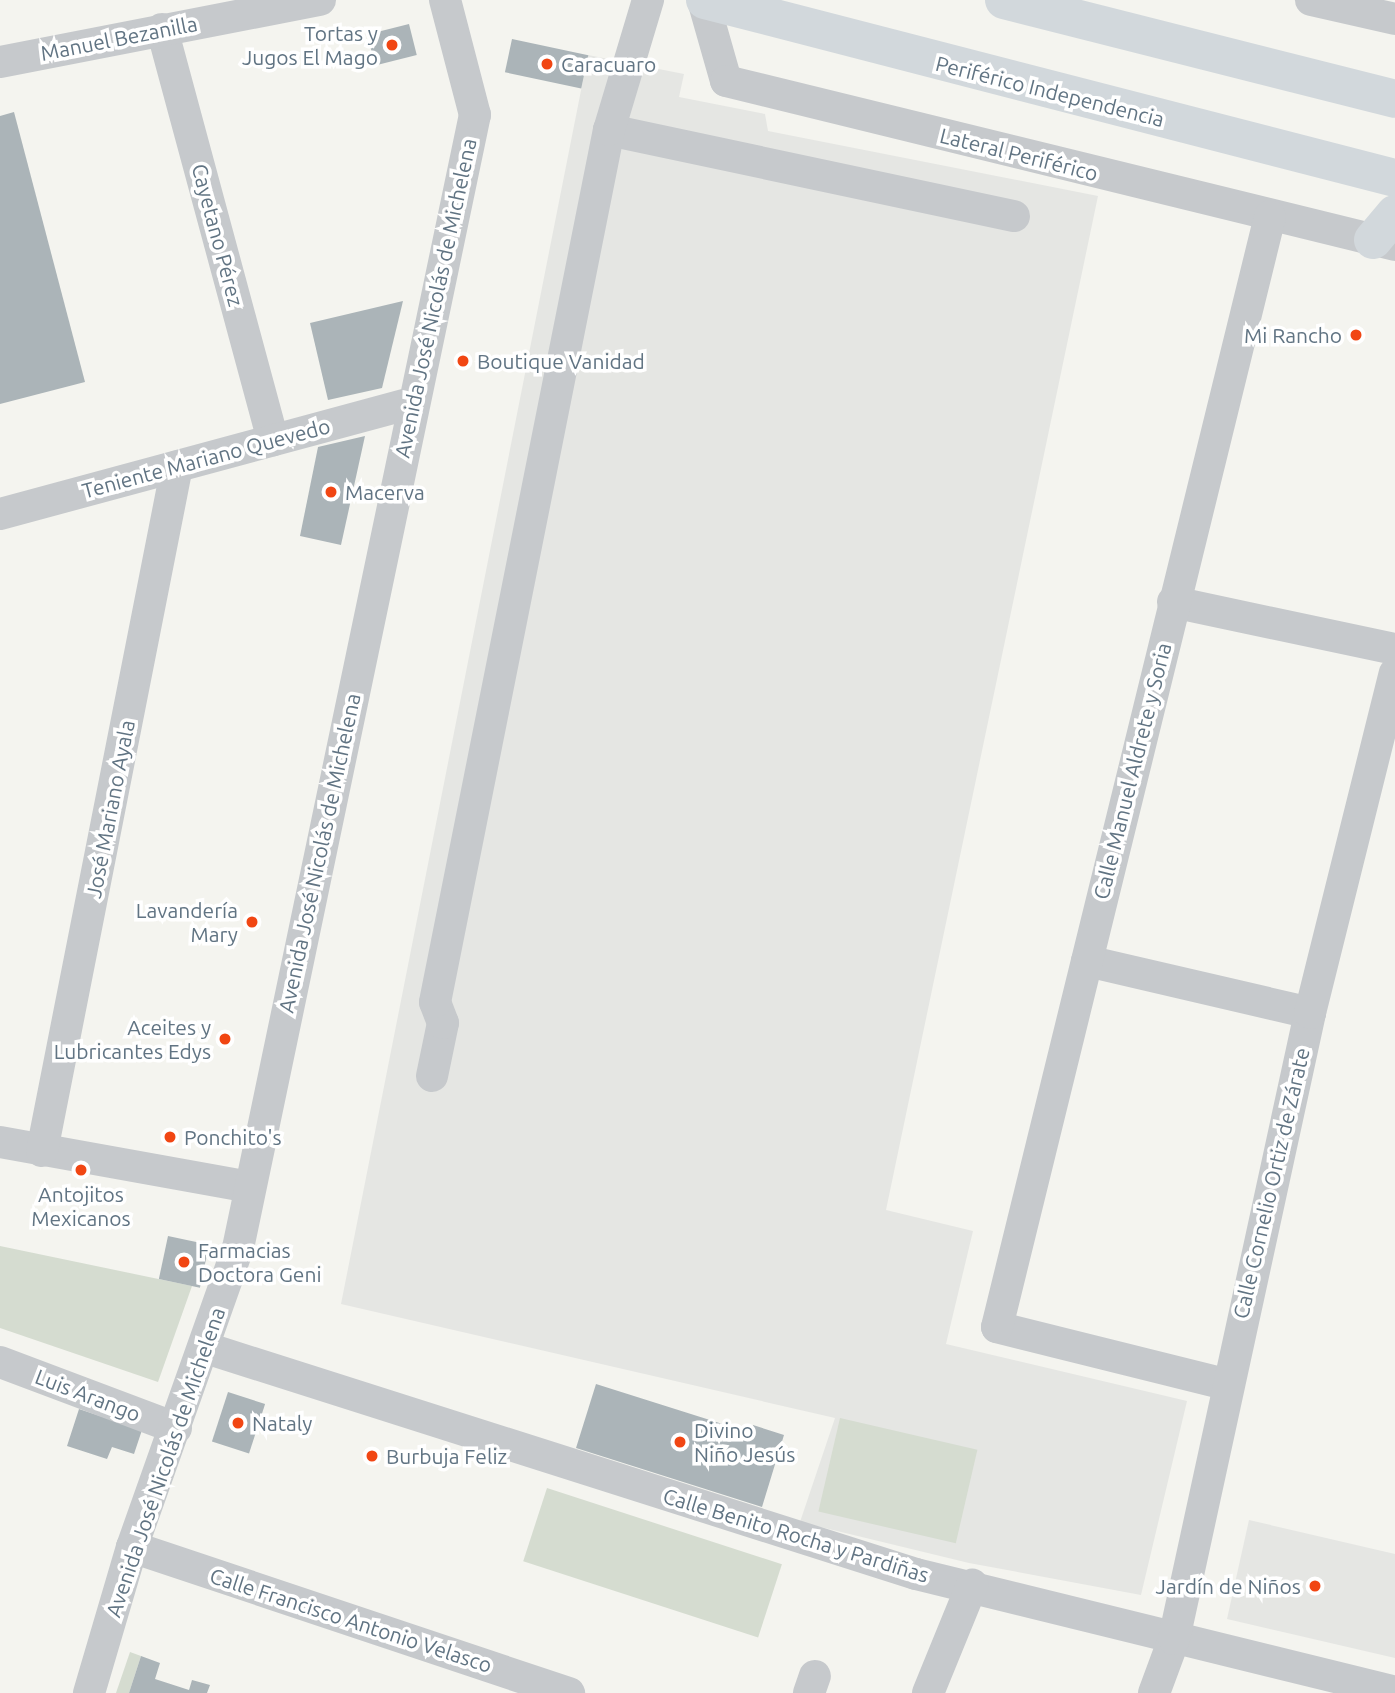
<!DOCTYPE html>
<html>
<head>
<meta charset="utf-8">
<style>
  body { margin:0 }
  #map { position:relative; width:1395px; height:1693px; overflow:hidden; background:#f4f4ef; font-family:Ubuntu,sans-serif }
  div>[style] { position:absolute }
  .built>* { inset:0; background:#e5e6e3 }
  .green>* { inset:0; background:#d5dcd0; transform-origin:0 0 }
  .building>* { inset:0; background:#abb4b8; transform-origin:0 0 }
  .minor>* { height:32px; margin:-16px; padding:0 16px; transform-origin:16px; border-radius:16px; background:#c6c9cc }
  .highway>* { height:38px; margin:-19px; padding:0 19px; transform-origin:19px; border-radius:19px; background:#d2d8dc }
  .dots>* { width:19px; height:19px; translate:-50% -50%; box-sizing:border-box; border:4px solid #fff; border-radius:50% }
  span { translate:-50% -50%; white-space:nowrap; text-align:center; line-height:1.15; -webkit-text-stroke:7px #fff; paint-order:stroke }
  .poi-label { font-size:21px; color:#617483 }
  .right { translate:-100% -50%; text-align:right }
  .left { translate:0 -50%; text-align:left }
  .street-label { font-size:21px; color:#617483 }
</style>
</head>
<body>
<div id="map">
  <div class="built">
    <div style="clip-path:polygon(588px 55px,684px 74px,679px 97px,765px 114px,768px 131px,1098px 196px,886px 1210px,973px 1231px,946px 1344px,1187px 1401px,1141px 1595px,969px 1563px,800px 1522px,835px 1418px,341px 1304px)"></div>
    <div style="clip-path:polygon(1249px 1520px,1395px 1554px,1395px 1658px,1227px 1619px)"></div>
  </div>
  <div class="green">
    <div style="clip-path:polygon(0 1246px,192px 1286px,158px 1382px,0 1328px)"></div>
    <div style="left:840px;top:1418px;width:141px;height:96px;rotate:13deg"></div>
    <div style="left:547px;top:1488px;width:247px;height:77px;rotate:18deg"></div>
    <div style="clip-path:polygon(130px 1652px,141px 1656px,129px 1693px,116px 1693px)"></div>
  </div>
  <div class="building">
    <div style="left:409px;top:24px;width:32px;height:43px;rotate:76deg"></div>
    <div style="left:512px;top:39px;width:78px;height:34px;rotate:12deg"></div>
    <div style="clip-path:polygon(14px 112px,85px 382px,0 404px,0 116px)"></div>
    <div style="clip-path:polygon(403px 301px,382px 388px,328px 400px,310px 323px)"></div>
    <div style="clip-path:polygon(365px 436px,341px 545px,300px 536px,318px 447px)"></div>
    <div style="left:168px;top:1236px;width:42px;height:44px;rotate:12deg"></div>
    <div style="clip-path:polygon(596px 1384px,751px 1433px,753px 1425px,784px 1435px,762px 1507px,576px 1448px)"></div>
    <div style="left:228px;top:1392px;width:39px;height:52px;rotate:18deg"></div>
    <div style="clip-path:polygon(79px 1409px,142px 1430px,134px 1454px,112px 1447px,107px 1459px,67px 1446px)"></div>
    <div style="clip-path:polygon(141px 1656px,160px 1663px,155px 1679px,189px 1690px,192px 1680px,210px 1685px,207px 1693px,129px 1693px)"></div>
  </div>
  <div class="minor">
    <div style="left:703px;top:0;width:84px;rotate:74.1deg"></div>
    <div style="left:726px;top:81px;width:689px;rotate:13.77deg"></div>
    <div style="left:1311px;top:0;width:86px;rotate:12.7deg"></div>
    <div style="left:162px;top:29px;width:426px;rotate:74.9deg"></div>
    <div style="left:0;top:62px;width:326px;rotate:-11deg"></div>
    <div style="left:609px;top:130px;width:414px;rotate:12deg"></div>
    <div style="left:0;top:514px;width:427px;rotate:-15.1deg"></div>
    <div style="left:1173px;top:602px;width:227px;rotate:12deg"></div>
    <div style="left:1087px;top:961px;width:229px;rotate:13.1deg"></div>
    <div style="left:432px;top:1076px;width:54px;rotate:-78.3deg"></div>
    <div style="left:443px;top:1023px;width:22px;rotate:-111deg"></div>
    <div style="left:435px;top:1002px;width:889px;rotate:-78.72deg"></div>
    <div style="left:609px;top:130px;width:136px;rotate:-73.3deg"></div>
    <div style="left:0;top:1142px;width:254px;rotate:10.2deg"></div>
    <div style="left:42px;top:1151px;width:698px;rotate:-78.85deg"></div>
    <div style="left:206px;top:1348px;width:745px;rotate:17.66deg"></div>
    <div style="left:916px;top:1574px;width:493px;rotate:13.8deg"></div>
    <div style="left:0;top:1362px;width:188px;rotate:20.6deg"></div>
    <div style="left:1225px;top:1384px;width:235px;rotate:-166deg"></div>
    <div style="left:997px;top:1327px;width:1144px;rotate:-76.19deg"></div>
    <div style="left:132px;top:1547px;width:461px;rotate:18.5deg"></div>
    <div style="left:89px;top:1693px;width:152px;rotate:-73.6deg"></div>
    <div style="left:132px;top:1547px;width:317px;rotate:-70.5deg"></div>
    <div style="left:238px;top:1248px;width:1158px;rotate:-78.19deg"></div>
    <div style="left:475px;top:115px;width:119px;rotate:-104.6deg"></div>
    <div style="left:809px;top:1693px;width:18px;rotate:-71deg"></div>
    <div style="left:928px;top:1693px;width:117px;rotate:-67.8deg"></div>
    <div style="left:1154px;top:1693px;width:58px;rotate:-69.7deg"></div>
    <div style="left:1174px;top:1639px;width:641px;rotate:-77.74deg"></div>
    <div style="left:1310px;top:1013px;width:350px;rotate:-76deg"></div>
  </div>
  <div class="highway">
    <div style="left:705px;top:0;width:713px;rotate:14.47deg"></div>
    <div style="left:1004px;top:0;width:403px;rotate:14.2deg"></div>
    <div style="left:1373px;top:240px;width:34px;rotate:-50deg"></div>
  </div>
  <div class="dots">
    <div style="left:392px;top:45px;background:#f14613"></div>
    <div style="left:547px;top:64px;background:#f14613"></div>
    <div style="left:1356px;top:335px;background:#f14613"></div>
    <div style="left:463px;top:361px;background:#f14613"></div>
    <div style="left:331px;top:492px;background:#f14613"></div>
    <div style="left:252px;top:922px;background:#f14613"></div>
    <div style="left:225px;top:1039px;background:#f14613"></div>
    <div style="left:170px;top:1137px;background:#f14613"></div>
    <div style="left:81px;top:1170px;background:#f14613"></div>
    <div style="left:184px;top:1262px;background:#f14613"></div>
    <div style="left:238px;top:1423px;background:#f14613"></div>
    <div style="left:680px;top:1442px;background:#f14613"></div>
    <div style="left:372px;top:1456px;background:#f14613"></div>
    <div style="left:1315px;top:1586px;background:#f14613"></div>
  </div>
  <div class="poi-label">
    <span class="right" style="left:378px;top:45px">Tortas y<br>Jugos El Mago</span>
    <span class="left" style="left:561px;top:64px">Caracuaro</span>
    <span class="right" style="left:1342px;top:335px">Mi Rancho</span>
    <span class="left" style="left:477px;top:361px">Boutique Vanidad</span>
    <span class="left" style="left:345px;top:492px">Macerva</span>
    <span class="right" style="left:238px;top:922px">Lavandería<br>Mary</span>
    <span class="right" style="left:211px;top:1039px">Aceites y<br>Lubricantes Edys</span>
    <span class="left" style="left:184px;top:1137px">Ponchito's</span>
    <span style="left:81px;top:1206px">Antojitos<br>Mexicanos</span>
    <span class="left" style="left:198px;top:1262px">Farmacias<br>Doctora Geni</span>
    <span class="left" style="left:252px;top:1423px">Nataly</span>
    <span class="left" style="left:694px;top:1442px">Divino<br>Niño Jesús</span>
    <span class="left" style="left:386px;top:1456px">Burbuja Feliz</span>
    <span class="right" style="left:1301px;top:1586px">Jardín de Niños</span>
  </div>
  <div class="street-label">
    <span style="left:119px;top:38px;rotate:-11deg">Manuel Bezanilla</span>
    <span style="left:1050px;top:91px;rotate:14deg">Periférico Independencia</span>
    <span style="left:1019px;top:154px;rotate:14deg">Lateral Periférico</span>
    <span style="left:218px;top:235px;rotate:75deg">Cayetano Pérez</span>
    <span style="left:435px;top:298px;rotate:-78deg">Avenida José Nicolás de Michelena</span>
    <span style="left:206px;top:458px;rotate:-15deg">Teniente Mariano Quevedo</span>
    <span style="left:1132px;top:771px;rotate:-76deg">Calle Manuel Aldrete y Soria</span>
    <span style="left:110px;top:809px;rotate:-79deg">José Mariano Ayala</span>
    <span style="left:319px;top:853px;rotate:-78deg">Avenida José Nicolás de Michelena</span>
    <span style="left:1271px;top:1183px;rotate:-77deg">Calle Cornelio Ortiz de Zárate</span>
    <span style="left:88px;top:1395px;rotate:21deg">Luis Arango</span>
    <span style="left:165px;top:1462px;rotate:-71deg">Avenida José Nicolás de Michelena</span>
    <span style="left:796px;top:1535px;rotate:17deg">Calle Benito Rocha y Pardiñas</span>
    <span style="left:351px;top:1620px;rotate:18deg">Calle Francisco Antonio Velasco</span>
  </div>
</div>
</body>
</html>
